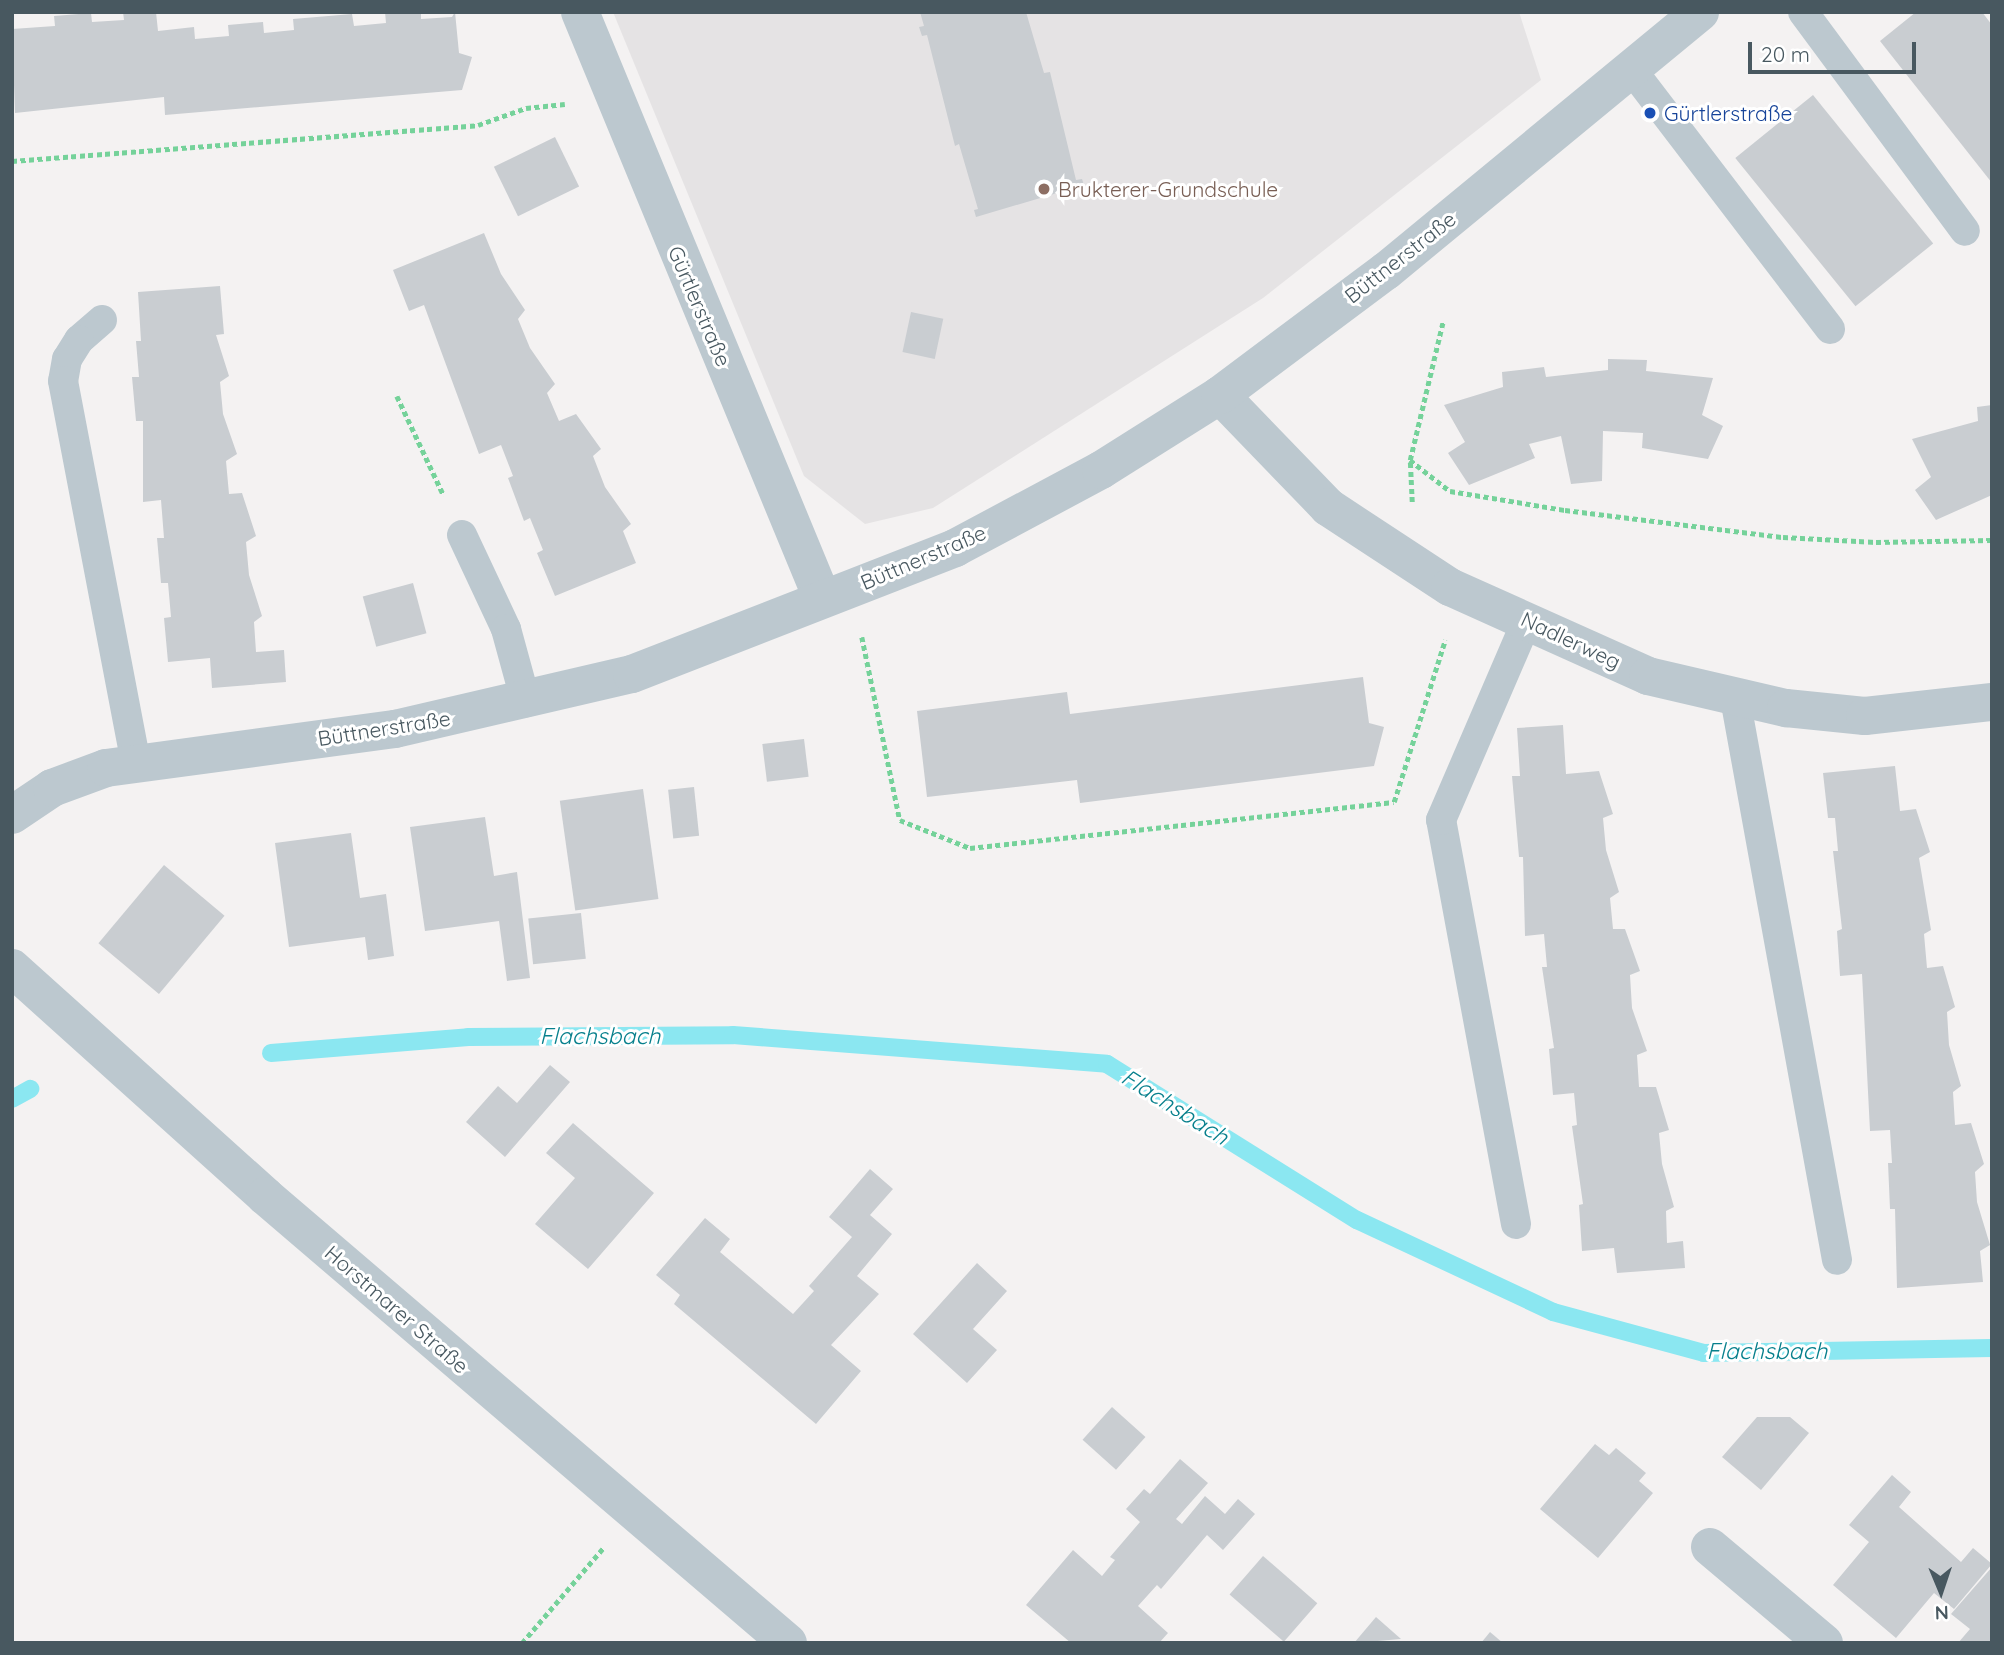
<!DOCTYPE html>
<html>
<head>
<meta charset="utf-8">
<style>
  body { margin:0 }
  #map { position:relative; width:2004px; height:1655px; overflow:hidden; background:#f4f2f2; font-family:Quicksand,sans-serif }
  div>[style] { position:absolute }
  .education>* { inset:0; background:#e5e3e4 }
  .stream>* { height:18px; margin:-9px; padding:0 9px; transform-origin:9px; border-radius:9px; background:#8be7f1 }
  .building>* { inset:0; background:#c9cdd1; transform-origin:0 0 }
  .path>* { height:4.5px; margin-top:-2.25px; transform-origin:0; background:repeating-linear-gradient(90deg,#75d29a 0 5px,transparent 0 8.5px) }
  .lane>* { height:30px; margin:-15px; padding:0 15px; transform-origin:15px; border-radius:15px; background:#bcc8cf }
  .street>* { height:38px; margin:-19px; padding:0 19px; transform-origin:19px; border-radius:19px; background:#bcc8cf }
  .dots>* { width:19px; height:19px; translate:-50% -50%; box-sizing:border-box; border:4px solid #fff; border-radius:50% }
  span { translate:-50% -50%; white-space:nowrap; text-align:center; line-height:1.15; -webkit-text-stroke:6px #fff; paint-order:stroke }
  .transit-label { font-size:21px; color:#164399 }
  .left { translate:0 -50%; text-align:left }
  .education-label { font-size:21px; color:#785e54 }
  .street-label { font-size:21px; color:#485860 }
  .water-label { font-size:23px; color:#08808d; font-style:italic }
  .frame { position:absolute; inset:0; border:14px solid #485860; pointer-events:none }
  .north { position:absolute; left:1906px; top:1557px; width:70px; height:70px; -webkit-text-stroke:5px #fff; paint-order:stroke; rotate:178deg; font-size:19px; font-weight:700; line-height:28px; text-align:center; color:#485860 }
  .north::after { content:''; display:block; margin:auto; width:24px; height:32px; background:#485860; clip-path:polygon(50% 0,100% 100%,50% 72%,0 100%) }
  .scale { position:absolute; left:1748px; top:42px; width:168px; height:32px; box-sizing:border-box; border:4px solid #485860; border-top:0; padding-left:9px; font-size:21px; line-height:24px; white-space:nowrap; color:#485860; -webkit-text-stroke:5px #fff; paint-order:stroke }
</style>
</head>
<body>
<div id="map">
  <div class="education">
    <div style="clip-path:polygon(613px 12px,1519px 12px,1541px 80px,1263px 298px,933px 508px,865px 524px,804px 476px)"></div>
  </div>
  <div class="stream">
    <div style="left:271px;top:1053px;width:198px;rotate:-4.6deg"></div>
    <div style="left:468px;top:1037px;width:265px;rotate:-0.4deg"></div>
    <div style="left:733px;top:1035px;width:375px;rotate:4.4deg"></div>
    <div style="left:1107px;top:1064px;width:295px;rotate:32deg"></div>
    <div style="left:1357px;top:1220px;width:217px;rotate:25.1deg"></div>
    <div style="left:1553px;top:1312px;width:156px;rotate:15.2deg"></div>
    <div style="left:1704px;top:1353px;width:288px;rotate:-1deg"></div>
    <div style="left:12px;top:1099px;width:21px;rotate:-29deg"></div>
  </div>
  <div class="building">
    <div style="clip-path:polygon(123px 12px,156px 12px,158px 31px,194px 27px,195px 39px,229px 36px,228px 25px,263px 22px,264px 33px,294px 30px,293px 19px,352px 14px,354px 26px,386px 23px,385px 12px,421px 12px,421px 19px,452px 17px,455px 12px,459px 53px,472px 57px,462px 90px,165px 115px,164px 97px,15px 113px,12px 29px,55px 26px,54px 16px,91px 13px,92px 22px,124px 20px)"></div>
    <div style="clip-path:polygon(920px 12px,1026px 12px,1044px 73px,1050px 72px,1076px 180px,1082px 179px,1084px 185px,976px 217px,974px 210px,978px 209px,959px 144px,955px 146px,927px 35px,922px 36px,919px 27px,924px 26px)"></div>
    <div style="clip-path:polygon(1916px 12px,1982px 12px,1992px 25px,1992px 183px,1880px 41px)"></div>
    <div style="left:1813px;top:95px;width:191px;height:100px;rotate:51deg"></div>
    <div style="left:555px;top:137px;width:55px;height:68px;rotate:64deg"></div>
    <div style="clip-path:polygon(484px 233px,501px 274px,525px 310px,518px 319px,530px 348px,555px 384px,547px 393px,559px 421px,576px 414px,601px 449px,593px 456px,605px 487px,631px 524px,623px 531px,636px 563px,555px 596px,537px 553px,543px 550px,530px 518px,524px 521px,508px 478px,513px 476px,501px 445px,479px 454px,424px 305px,409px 311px,393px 270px)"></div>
    <div style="clip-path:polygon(220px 286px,224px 334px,216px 335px,229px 376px,220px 382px,223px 414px,237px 454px,226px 461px,229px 494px,242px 493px,256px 536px,246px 542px,249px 575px,262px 616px,254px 622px,256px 652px,284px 650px,286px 682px,212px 688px,210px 658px,168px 662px,164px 618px,171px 617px,168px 583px,161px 583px,157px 538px,164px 538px,161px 500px,143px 502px,143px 421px,136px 421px,132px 377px,139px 377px,136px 341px,141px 341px,138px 292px)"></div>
    <div style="left:911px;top:312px;width:33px;height:41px;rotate:12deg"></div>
    <div style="clip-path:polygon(1608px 359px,1647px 360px,1646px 371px,1713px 378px,1702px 415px,1723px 426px,1708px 459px,1642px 448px,1643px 433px,1603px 431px,1602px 481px,1571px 484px,1561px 436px,1529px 444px,1535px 458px,1469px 485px,1448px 453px,1465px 442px,1444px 405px,1503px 387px,1502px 372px,1544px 367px,1546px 377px,1608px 370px)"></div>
    <div style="clip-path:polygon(1992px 405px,1992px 495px,1936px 520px,1915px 490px,1931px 477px,1912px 439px,1978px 421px,1977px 407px)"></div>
    <div style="left:413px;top:583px;width:52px;height:52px;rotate:75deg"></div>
    <div style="clip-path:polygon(1363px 677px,1369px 723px,1384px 727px,1374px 766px,1080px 803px,1077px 780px,927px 797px,917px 711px,1067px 692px,1070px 714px)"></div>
    <div style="clip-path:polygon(1563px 725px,1566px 774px,1599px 771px,1613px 814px,1603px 818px,1606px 850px,1619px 892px,1610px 898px,1613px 929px,1625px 929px,1640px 971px,1630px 975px,1632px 1008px,1647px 1051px,1637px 1055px,1639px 1087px,1656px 1087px,1669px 1130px,1659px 1133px,1662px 1164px,1674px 1207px,1666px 1211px,1667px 1243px,1683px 1241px,1685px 1268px,1617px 1273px,1614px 1248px,1582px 1251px,1579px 1205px,1583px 1204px,1572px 1126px,1577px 1125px,1574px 1093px,1553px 1095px,1549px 1049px,1554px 1048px,1542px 967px,1547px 967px,1544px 934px,1525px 936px,1523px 857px,1519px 857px,1512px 776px,1520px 776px,1517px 728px)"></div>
    <div style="left:804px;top:739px;width:38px;height:42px;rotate:83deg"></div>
    <div style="clip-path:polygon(1895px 766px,1900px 811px,1916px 809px,1930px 852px,1919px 858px,1931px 930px,1924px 934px,1927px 968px,1943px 966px,1955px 1007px,1947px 1012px,1949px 1045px,1961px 1086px,1953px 1092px,1955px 1125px,1971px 1123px,1984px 1164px,1975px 1172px,1977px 1202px,1990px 1245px,1980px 1251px,1983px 1282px,1897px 1288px,1895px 1209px,1890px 1209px,1888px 1163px,1892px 1163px,1890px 1130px,1870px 1131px,1862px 974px,1840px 976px,1837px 931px,1842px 929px,1833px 851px,1838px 851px,1835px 818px,1828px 818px,1823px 773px)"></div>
    <div style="left:694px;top:787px;width:49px;height:26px;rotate:84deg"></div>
    <div style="left:643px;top:789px;width:111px;height:84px;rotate:82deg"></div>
    <div style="clip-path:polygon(485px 817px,494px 876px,517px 872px,530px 978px,507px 981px,499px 921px,425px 931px,410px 827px)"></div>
    <div style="clip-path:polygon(351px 833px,360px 898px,386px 894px,394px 956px,368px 960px,365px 937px,289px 947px,275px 843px)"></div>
    <div style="left:164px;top:865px;width:79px;height:102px;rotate:40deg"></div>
    <div style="left:581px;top:913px;width:46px;height:53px;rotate:84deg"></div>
    <div style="clip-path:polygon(550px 1065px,570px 1082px,505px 1157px,466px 1122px,498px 1086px,517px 1103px)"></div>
    <div style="clip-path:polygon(573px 1123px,654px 1193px,588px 1269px,535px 1224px,575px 1178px,546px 1153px)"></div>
    <div style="clip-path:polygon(870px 1169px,893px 1189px,870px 1215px,892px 1234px,857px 1276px,879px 1294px,831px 1345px,861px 1371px,816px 1424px,674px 1304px,680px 1295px,656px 1275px,705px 1218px,730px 1239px,720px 1252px,793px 1314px,814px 1291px,809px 1286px,852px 1237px,829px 1217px)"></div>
    <div style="clip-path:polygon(977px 1263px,1007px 1291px,973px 1329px,997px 1350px,967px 1383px,913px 1334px)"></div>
    <div style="left:1112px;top:1407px;width:45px;height:44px;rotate:42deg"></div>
    <div style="clip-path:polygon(1757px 1417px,1790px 1417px,1809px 1433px,1761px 1490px,1722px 1457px)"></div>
    <div style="clip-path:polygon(1595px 1444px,1609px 1455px,1616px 1448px,1646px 1473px,1639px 1481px,1653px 1493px,1598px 1558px,1540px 1509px)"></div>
    <div style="clip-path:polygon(1180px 1459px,1208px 1483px,1176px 1519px,1182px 1524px,1205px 1496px,1225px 1514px,1238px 1499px,1255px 1514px,1223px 1550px,1207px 1535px,1161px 1589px,1157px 1585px,1138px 1606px,1168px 1633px,1159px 1643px,1071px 1643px,1026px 1605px,1073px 1550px,1102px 1576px,1115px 1560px,1110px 1557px,1140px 1522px,1126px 1509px,1144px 1489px,1150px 1494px)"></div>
    <div style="clip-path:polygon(1892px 1475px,1911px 1492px,1899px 1507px,1961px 1562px,1973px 1548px,1992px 1564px,1954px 1609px,1934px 1593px,1896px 1638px,1833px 1585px,1869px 1542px,1849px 1525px)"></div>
    <div style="left:1263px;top:1556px;width:72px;height:51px;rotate:41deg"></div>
    <div style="clip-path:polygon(1992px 1567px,1992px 1643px,1958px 1643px,1970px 1629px,1951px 1614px)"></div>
    <div style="clip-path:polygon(1376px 1617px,1401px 1639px,1354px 1643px)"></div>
    <div style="clip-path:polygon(1490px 1632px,1503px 1643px,1481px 1643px)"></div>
  </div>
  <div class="path">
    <div style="left:12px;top:161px;width:467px;rotate:-4.4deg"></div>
    <div style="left:478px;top:125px;width:51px;rotate:-19.5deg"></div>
    <div style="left:526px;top:108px;width:39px;rotate:-6deg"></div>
    <div style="left:397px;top:396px;width:110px;rotate:64.8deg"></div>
    <div style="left:1410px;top:460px;width:51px;rotate:37.8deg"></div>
    <div style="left:1450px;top:491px;width:117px;rotate:9.4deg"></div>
    <div style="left:1565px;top:510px;width:220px;rotate:7.1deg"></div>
    <div style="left:1783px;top:537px;width:93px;rotate:3.1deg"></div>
    <div style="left:1876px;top:542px;width:116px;rotate:-1deg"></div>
    <div style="left:1412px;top:502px;width:42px;rotate:-92.7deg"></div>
    <div style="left:1410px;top:460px;width:143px;rotate:-76.6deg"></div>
    <div style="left:862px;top:637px;width:187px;rotate:78.3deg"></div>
    <div style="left:900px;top:820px;width:75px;rotate:21.8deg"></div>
    <div style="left:970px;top:848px;width:426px;rotate:-6.2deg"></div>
    <div style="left:1394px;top:802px;width:170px;rotate:-72.5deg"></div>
    <div style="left:522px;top:1643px;width:126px;rotate:-49.5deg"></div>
  </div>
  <div class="lane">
    <div style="left:1803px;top:12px;width:272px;rotate:53.5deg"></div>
    <div style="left:1632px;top:70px;width:326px;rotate:52.6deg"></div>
    <div style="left:102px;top:320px;width:30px;rotate:139deg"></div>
    <div style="left:79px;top:340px;width:22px;rotate:122deg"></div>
    <div style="left:67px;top:359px;width:22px;rotate:100deg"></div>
    <div style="left:63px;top:381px;width:389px;rotate:79.2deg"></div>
    <div style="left:462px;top:535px;width:104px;rotate:64.9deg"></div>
    <div style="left:506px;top:629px;width:76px;rotate:74.7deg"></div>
    <div style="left:1735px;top:698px;width:571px;rotate:79.71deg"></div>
    <div style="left:1516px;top:1224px;width:411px;rotate:-100.5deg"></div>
    <div style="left:1441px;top:820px;width:218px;rotate:-66.7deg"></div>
  </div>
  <div class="street">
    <div style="left:580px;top:12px;width:634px;rotate:67.56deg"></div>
    <div style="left:1220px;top:395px;width:156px;rotate:46deg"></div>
    <div style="left:1328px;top:507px;width:146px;rotate:33.3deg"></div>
    <div style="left:1450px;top:587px;width:217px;rotate:24.2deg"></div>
    <div style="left:1648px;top:676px;width:142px;rotate:13.1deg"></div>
    <div style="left:1786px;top:708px;width:79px;rotate:5.8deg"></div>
    <div style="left:1865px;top:716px;width:128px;rotate:-6.3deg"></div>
    <div style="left:12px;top:815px;width:48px;rotate:-34deg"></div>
    <div style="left:52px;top:788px;width:58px;rotate:-20.3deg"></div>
    <div style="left:106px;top:768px;width:292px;rotate:-7.7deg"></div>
    <div style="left:395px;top:729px;width:243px;rotate:-13.1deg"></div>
    <div style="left:632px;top:674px;width:347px;rotate:-21.3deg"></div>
    <div style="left:955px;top:548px;width:166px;rotate:-28.1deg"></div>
    <div style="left:1101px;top:470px;width:141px;rotate:-32.2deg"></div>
    <div style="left:1220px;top:395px;width:207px;rotate:-36.8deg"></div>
    <div style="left:1386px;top:271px;width:407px;rotate:-39.5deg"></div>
    <div style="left:12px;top:968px;width:341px;rotate:42deg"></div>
    <div style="left:265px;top:1196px;width:688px;rotate:40.52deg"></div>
    <div style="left:1710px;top:1547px;width:149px;rotate:40.1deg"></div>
  </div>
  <div class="dots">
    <div style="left:1650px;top:113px;background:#1a4fb4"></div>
    <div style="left:1044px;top:189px;background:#8d6e63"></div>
  </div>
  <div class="transit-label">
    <span class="left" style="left:1664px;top:113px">Gürtlerstraße</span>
  </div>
  <div class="education-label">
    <span class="left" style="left:1058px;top:189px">Brukterer-Grundschule</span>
  </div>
  <div class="street-label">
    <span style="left:1400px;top:257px;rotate:-38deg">Büttnerstraße</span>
    <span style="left:700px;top:306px;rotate:67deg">Gürtlerstraße</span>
    <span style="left:923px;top:557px;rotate:-23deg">Büttnerstraße</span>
    <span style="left:1571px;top:640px;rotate:25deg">Nadlerweg</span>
    <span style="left:384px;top:728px;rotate:-9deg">Büttnerstraße</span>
    <span style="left:397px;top:1309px;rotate:41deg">Horstmarer Straße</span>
  </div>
  <div class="water-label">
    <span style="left:600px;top:1036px">Flachsbach</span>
    <span style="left:1175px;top:1107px;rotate:32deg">Flachsbach</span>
    <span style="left:1767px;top:1351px">Flachsbach</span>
  </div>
  <div class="frame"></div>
  <div class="north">N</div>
  <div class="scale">20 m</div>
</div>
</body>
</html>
